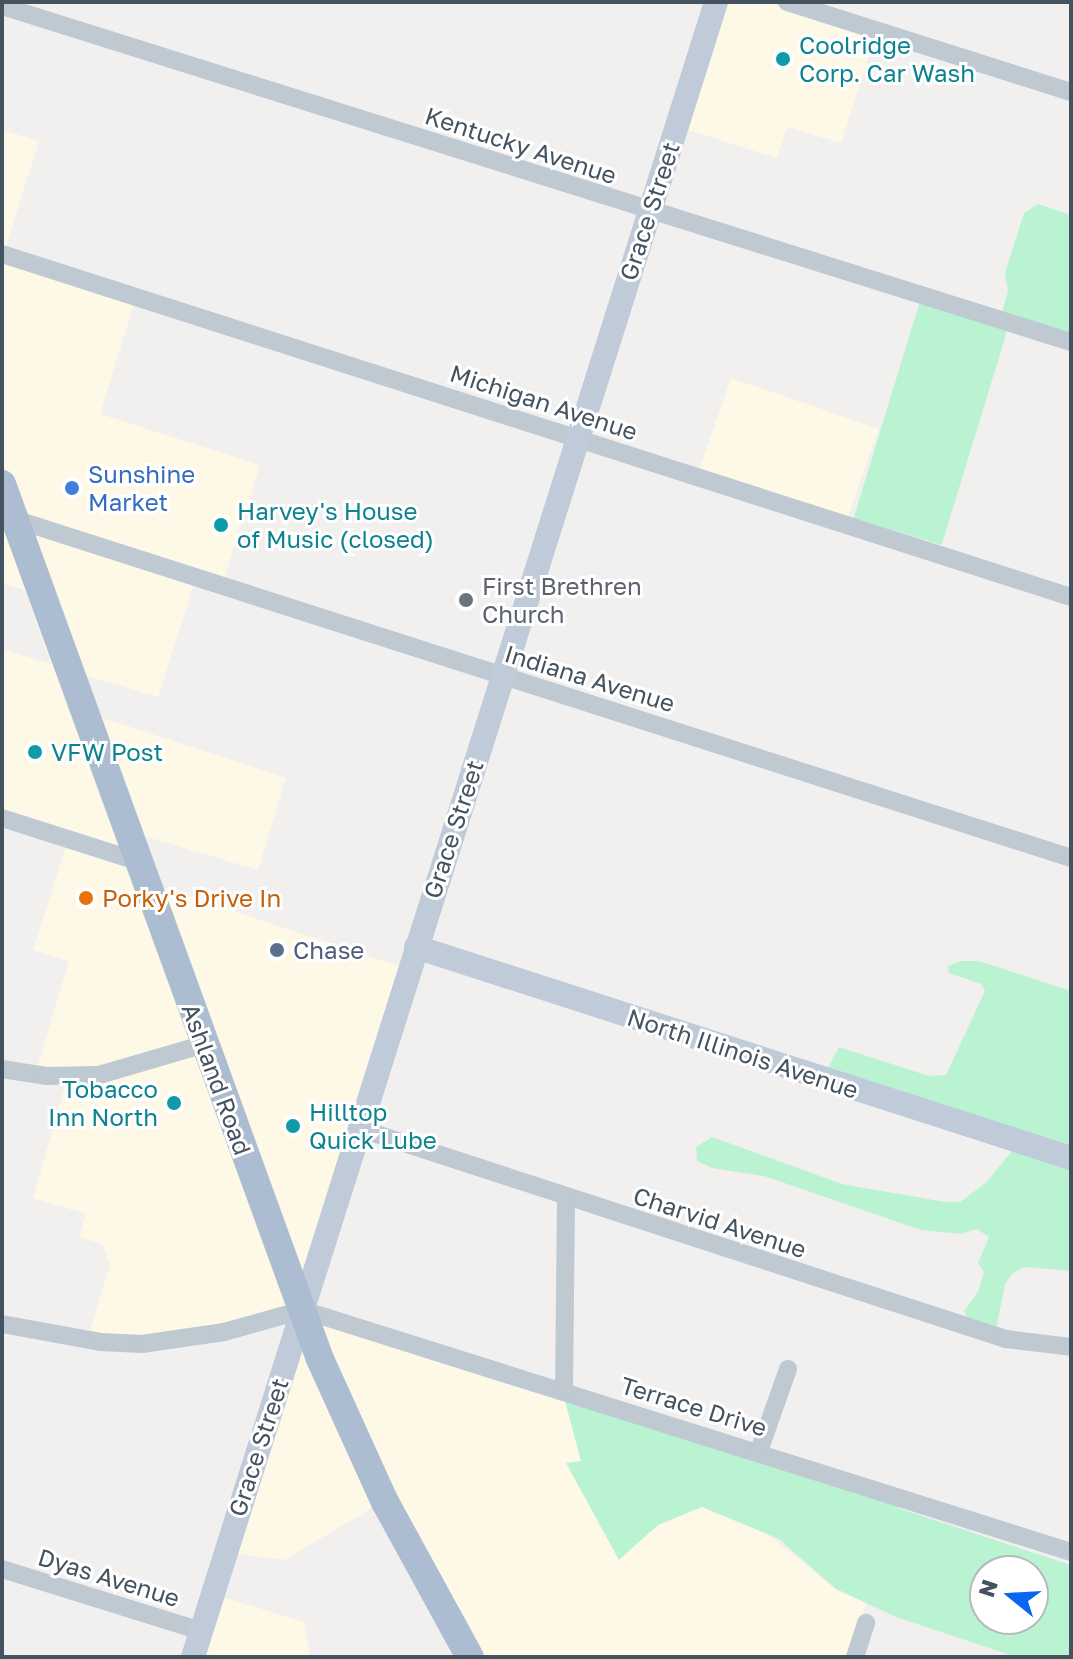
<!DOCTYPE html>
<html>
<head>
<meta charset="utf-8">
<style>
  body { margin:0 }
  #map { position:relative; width:1073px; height:1659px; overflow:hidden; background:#f2efef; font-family:"Golos Text",sans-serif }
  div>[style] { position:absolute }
  .commercial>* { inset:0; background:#fef8e7; transform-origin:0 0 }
  .green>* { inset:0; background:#baf3d2; transform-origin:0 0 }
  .street>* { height:18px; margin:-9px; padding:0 9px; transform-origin:9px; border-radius:9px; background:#bfc9d2 }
  .secondary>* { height:24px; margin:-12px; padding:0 12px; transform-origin:12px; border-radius:12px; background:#c0cbda }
  .primary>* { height:28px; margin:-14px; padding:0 14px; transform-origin:14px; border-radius:14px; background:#acbdd1 }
  .dots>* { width:22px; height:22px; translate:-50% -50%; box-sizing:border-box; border:4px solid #fff; border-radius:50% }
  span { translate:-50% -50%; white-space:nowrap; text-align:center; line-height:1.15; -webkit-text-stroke:6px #fff; paint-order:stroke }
  .culture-label { font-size:24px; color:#0d838f }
  .left { translate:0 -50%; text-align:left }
  .right { translate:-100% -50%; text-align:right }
  .street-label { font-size:24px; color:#45525f }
  .shop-label { font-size:24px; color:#366cbe }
  .worship-label { font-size:24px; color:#5b616d }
  .food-label { font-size:24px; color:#c56008 }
  .service-label { font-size:24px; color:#4e5e75 }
  .frame { position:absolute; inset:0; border:4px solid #45525f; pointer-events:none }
  .north { position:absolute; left:969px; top:1555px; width:80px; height:80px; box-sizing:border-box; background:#fff; border:2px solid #b5babf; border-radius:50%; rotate:288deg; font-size:22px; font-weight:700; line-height:32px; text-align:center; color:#45525f }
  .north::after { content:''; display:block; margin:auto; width:28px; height:36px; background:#0965f2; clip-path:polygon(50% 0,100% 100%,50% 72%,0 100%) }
</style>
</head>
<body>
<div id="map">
  <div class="commercial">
    <div style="clip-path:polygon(729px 2px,764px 2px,875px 37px,841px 143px,787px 127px,777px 158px,685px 129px)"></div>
    <div style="clip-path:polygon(2px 130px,39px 141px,2px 259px)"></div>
    <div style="clip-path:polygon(2px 262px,134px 304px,100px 414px,260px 465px,224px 579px,198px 571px,158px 697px,83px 675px,97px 716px,286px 778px,258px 870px,141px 835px,159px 886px,399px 966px,289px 1312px,162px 1335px,89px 1334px,110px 1265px,102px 1244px,79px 1237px,86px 1214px,33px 1198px,70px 1069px,38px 1065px,69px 961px,33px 950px,70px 834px,2px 811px,2px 649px,51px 664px,25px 590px,2px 583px)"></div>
    <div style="left:731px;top:378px;width:156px;height:96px;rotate:19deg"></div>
    <div style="clip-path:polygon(312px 1322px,564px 1397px,581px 1461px,566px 1464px,658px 1525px,702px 1507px,758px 1527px,836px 1589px,867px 1600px,848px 1657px,455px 1657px,374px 1507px,284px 1560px,238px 1554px)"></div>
    <div style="clip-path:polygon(222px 1597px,304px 1622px,310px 1657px,201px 1657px)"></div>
  </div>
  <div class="green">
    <div style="clip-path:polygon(1038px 204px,1071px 215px,1071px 336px,1001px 316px,1008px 291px,1005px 273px,1024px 213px)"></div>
    <div style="left:920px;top:301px;width:92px;height:227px;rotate:17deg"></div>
    <div style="clip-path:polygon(961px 961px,979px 961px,1071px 991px,1071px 1151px,828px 1068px,839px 1047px,929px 1076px,946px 1075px,985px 991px,981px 984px,949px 973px,948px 966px)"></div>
    <div style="clip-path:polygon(712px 1137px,842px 1184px,945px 1202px,960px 1202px,987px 1182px,1014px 1148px,1071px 1166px,1071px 1271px,1025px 1267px,1014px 1272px,1005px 1284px,996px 1330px,968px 1321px,964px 1311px,978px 1292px,984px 1272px,978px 1263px,989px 1237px,977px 1229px,961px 1234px,921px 1230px,764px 1176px,712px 1168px,697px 1161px,696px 1147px)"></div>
    <div style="clip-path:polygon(evenodd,564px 1397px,900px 1502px,898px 1508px,1071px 1565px,1071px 1657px,1016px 1657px,896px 1617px,836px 1589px,779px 1539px,702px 1507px,658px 1525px,619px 1560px,566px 1463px,581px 1461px,564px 1397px,985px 1571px,1033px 1571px,1033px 1619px,985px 1619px,985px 1571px)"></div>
  </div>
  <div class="street">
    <div style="left:787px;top:2px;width:298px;rotate:17.6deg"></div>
    <div style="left:2px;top:6px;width:1121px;rotate:17.45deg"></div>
    <div style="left:2px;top:254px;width:1123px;rotate:17.79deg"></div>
    <div style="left:11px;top:518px;width:1113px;rotate:17.78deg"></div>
    <div style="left:2px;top:818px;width:142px;rotate:17.7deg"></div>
    <div style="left:2px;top:1069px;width:46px;rotate:8.8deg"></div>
    <div style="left:47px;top:1076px;width:52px;rotate:-1.1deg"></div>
    <div style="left:99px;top:1075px;width:110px;rotate:-16.3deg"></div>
    <div style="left:358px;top:1128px;width:681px;rotate:18.04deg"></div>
    <div style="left:1006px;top:1339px;width:65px;rotate:7deg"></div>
    <div style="left:2px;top:1324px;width:101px;rotate:10.3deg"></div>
    <div style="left:101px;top:1342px;width:41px;rotate:2.8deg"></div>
    <div style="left:142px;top:1344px;width:83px;rotate:-8.3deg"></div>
    <div style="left:224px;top:1332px;width:82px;rotate:-15.6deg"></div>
    <div style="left:303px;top:1310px;width:805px;rotate:17.49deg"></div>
    <div style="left:564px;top:1391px;width:193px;rotate:-89.4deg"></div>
    <div style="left:759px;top:1451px;width:87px;rotate:-70.5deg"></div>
    <div style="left:2px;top:1569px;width:208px;rotate:17.3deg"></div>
    <div style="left:855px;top:1657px;width:36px;rotate:-72deg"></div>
  </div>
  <div class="secondary">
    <div style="left:416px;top:947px;width:688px;rotate:17.86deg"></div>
    <div style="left:193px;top:1657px;width:1736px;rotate:-72.46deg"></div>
  </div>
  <div class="primary">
    <div style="left:2px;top:484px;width:931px;rotate:70.03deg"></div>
    <div style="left:320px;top:1359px;width:157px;rotate:65.6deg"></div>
    <div style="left:385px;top:1502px;width:177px;rotate:61.3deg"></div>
  </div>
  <div class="dots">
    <div style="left:783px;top:59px;background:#0f9aa8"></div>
    <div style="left:72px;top:488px;background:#3f7fe0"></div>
    <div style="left:221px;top:525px;background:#0f9aa8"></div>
    <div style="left:466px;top:600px;background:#6b7280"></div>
    <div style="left:35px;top:752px;background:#0f9aa8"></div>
    <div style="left:86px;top:898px;background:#e8710a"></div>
    <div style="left:277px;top:950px;background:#5c6f8a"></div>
    <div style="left:174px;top:1103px;background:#0f9aa8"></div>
    <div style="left:293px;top:1126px;background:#0f9aa8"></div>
  </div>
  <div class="culture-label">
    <span class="left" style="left:799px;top:59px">Coolridge<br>Corp. Car Wash</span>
    <span class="left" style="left:237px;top:525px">Harvey's House<br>of Music (closed)</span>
    <span class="left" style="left:51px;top:752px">VFW Post</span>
    <span class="right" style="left:158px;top:1103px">Tobacco<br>Inn North</span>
    <span class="left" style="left:309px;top:1126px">Hilltop<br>Quick Lube</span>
  </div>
  <div class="street-label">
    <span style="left:521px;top:145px;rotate:18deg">Kentucky Avenue</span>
    <span style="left:649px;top:211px;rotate:-72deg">Grace Street</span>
    <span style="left:544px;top:402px;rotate:18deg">Michigan Avenue</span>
    <span style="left:590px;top:678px;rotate:17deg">Indiana Avenue</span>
    <span style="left:453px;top:829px;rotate:-72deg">Grace Street</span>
    <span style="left:743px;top:1053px;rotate:18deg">North Illinois Avenue</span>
    <span style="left:217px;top:1079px;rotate:70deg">Ashland Road</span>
    <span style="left:720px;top:1222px;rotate:18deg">Charvid Avenue</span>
    <span style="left:694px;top:1406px;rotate:17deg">Terrace Drive</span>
    <span style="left:258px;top:1447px;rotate:-72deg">Grace Street</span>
    <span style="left:109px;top:1577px;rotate:17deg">Dyas Avenue</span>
  </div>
  <div class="shop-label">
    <span class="left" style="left:88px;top:488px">Sunshine<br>Market</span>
  </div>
  <div class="worship-label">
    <span class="left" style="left:482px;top:600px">First Brethren<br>Church</span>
  </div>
  <div class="food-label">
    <span class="left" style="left:102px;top:898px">Porky's Drive In</span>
  </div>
  <div class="service-label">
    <span class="left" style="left:293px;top:950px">Chase</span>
  </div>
  <div class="frame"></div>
  <div class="north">N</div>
</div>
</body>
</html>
